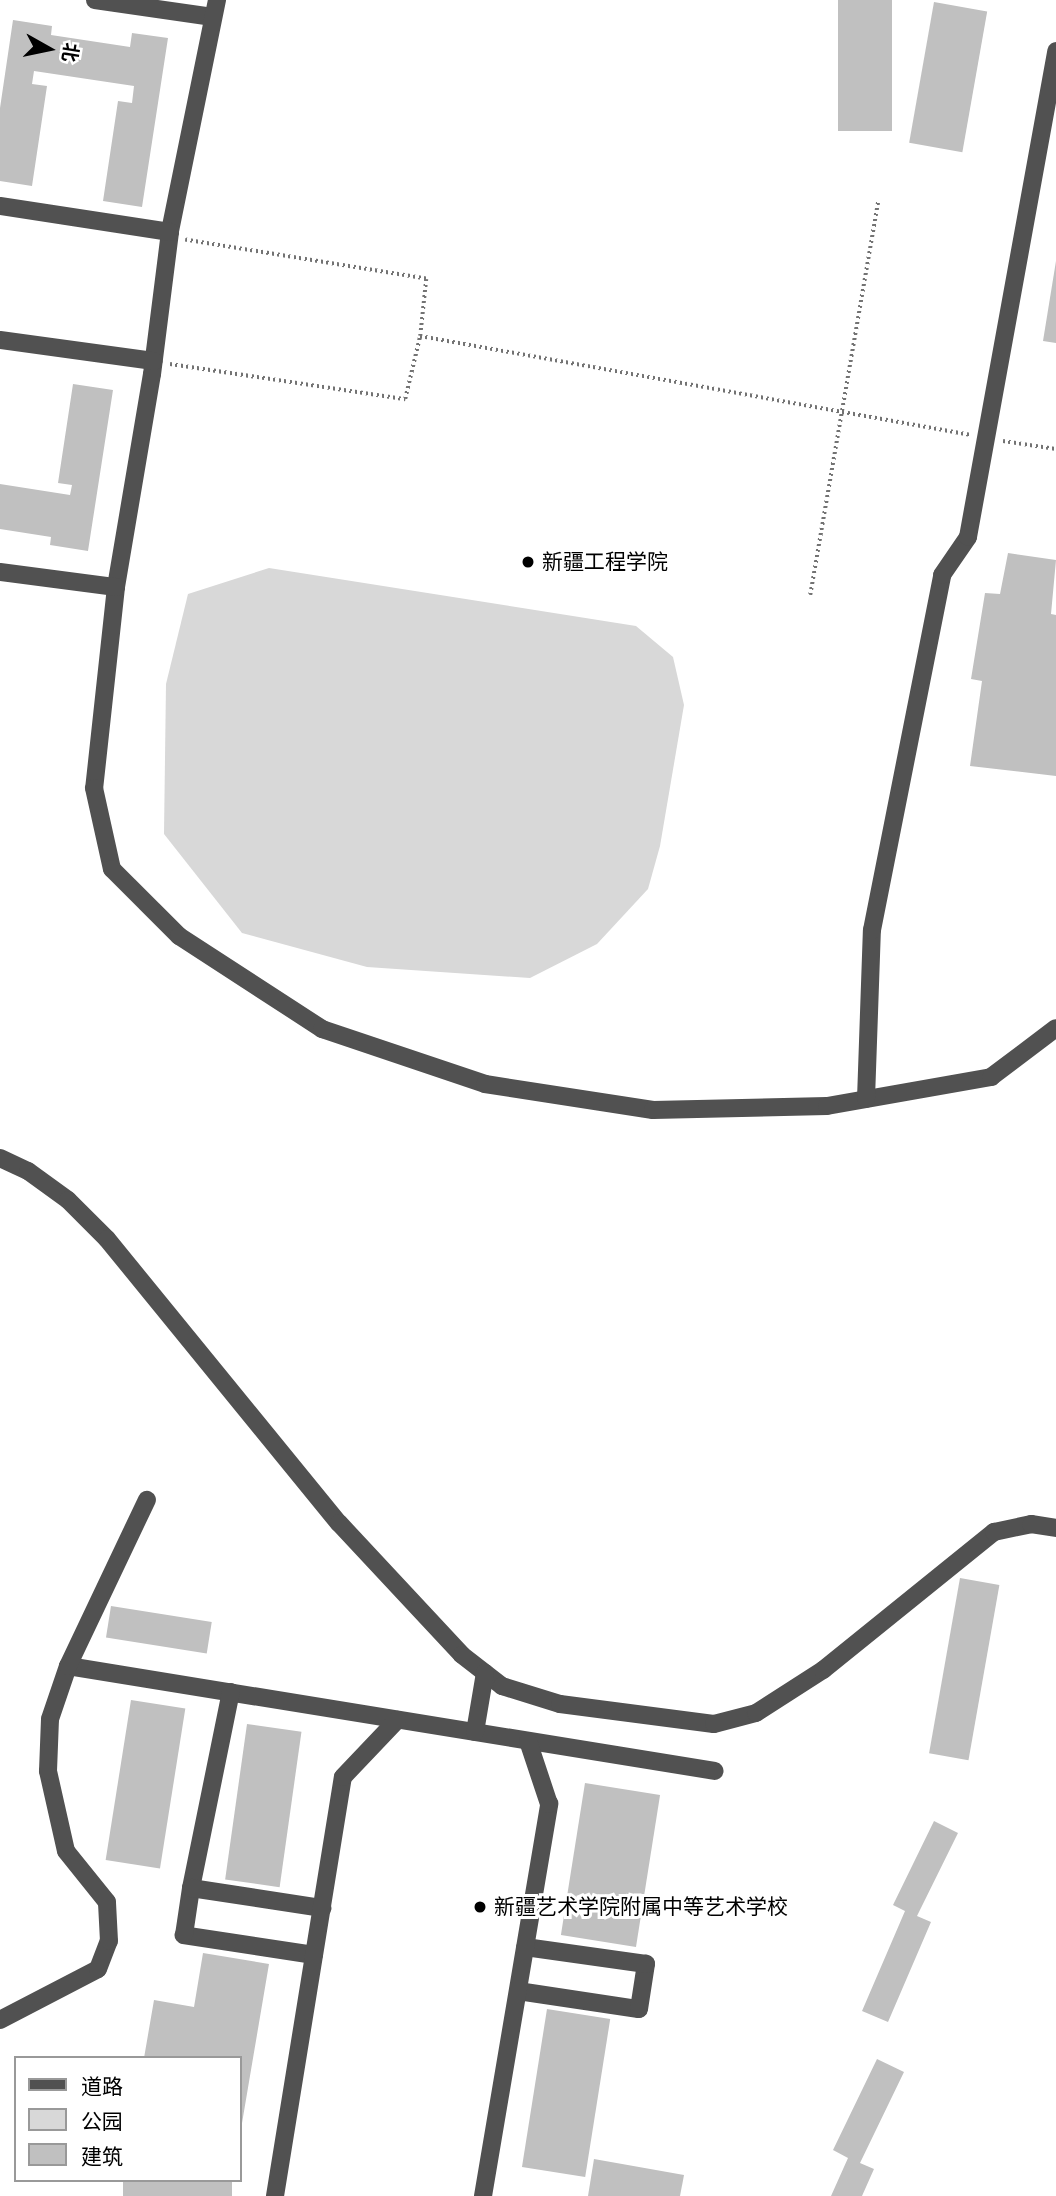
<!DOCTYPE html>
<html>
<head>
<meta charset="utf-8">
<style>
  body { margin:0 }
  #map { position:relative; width:1056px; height:2196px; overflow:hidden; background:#fff; font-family:"Space Grotesk","Noto Sans SC",sans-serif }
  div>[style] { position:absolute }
  .green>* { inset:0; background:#d8d8d8 }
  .building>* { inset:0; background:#c0c0c0; transform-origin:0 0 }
  .path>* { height:3.5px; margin-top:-1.75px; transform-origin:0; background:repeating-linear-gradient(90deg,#737373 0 2px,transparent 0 5.5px) }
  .minor>* { height:18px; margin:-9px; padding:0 9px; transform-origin:9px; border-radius:9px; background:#515151 }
  .dots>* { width:19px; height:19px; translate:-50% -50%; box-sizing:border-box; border:4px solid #fff; border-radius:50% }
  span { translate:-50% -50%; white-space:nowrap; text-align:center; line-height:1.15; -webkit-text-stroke:6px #fff; paint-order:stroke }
  .poi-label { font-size:21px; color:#000 }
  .left { translate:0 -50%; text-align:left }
  .legend { position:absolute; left:14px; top:2056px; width:228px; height:126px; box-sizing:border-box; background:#fff; border:2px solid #999; margin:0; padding:9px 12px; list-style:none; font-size:21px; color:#000 }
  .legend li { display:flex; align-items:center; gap:14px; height:35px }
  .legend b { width:35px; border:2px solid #999 }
  .north { position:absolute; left:14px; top:14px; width:70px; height:70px; -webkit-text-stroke:5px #fff; paint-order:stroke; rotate:99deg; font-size:19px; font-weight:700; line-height:28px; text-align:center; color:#000 }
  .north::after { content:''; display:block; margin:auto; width:24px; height:32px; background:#000; clip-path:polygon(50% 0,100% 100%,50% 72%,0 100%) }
</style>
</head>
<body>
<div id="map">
  <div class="green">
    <div style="clip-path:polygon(269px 568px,636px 626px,673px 657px,684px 705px,660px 846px,648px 889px,597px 944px,530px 978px,367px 967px,242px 933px,164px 834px,166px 684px,188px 594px)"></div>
  </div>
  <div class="building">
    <div style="left:838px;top:0;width:54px;height:131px"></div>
    <div style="left:934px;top:2px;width:54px;height:143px;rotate:10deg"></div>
    <div style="clip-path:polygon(13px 20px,52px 26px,51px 35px,130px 47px,132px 33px,168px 38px,142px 207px,103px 201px,118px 101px,132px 103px,134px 86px,34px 71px,32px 84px,47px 86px,32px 186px,0 181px,0 108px)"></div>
    <div style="clip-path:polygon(1056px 261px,1056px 343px,1043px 341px)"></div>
    <div style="clip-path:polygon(73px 384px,113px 390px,88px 551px,50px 545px,51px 537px,0 529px,0 484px,70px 495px,72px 485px,58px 483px)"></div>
    <div style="clip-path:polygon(1008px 553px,1056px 560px,1051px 614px,1056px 615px,1056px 776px,970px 766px,982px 681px,971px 679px,985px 593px,1000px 594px)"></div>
    <div style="left:960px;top:1578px;width:40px;height:178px;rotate:10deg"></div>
    <div style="left:111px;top:1606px;width:102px;height:32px;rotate:9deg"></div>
    <div style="left:131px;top:1700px;width:55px;height:162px;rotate:9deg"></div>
    <div style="left:247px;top:1724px;width:55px;height:157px;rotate:8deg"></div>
    <div style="left:585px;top:1783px;width:76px;height:154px;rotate:9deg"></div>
    <div style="clip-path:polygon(934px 1821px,958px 1833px,917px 1916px,931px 1922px,888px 2022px,862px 2011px,905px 1911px,893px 1905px)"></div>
    <div style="clip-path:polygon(203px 1953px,269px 1964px,241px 2129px,240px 2058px,144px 2058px,154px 2000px,194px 2007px)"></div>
    <div style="left:547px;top:2009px;width:64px;height:160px;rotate:9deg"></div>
    <div style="clip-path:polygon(877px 2059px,904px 2072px,860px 2163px,874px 2169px,862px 2196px,831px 2196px,848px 2158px,833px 2150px)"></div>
    <div style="clip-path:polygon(594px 2159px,684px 2175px,680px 2196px,588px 2196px)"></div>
    <div style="left:123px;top:2180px;width:109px;height:16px"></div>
  </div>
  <div class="path">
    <div style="left:420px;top:336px;width:560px;rotate:10.19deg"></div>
    <div style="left:170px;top:364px;width:238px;rotate:8.5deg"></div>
    <div style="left:405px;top:399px;width:65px;rotate:-76.6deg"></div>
    <div style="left:420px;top:336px;width:57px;rotate:-84deg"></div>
    <div style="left:426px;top:279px;width:244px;rotate:-170.8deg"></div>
    <div style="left:1003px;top:441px;width:54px;rotate:8.6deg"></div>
    <div style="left:810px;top:595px;width:400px;rotate:-80.2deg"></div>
  </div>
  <div class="minor">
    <div style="left:95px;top:0;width:119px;rotate:8.2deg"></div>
    <div style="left:217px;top:0;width:237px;rotate:101.5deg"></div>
    <div style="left:170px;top:232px;width:143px;rotate:97.2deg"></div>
    <div style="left:152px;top:374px;width:216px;rotate:99.6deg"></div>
    <div style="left:116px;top:587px;width:202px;rotate:96.2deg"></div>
    <div style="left:94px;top:788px;width:83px;rotate:77.5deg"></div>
    <div style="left:112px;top:869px;width:95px;rotate:45deg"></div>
    <div style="left:179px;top:936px;width:171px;rotate:33deg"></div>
    <div style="left:322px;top:1029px;width:172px;rotate:18.6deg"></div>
    <div style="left:485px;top:1084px;width:170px;rotate:8.8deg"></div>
    <div style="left:653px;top:1110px;width:174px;rotate:-1.3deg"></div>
    <div style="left:827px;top:1106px;width:167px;rotate:-10deg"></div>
    <div style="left:991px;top:1077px;width:81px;rotate:-37deg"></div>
    <div style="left:0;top:206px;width:172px;rotate:8.7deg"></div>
    <div style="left:0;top:340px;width:155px;rotate:7.8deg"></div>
    <div style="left:0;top:572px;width:117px;rotate:7.4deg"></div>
    <div style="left:866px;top:1099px;width:169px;rotate:-88deg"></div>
    <div style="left:872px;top:930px;width:362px;rotate:-78.8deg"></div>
    <div style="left:942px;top:575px;width:46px;rotate:-55.6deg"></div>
    <div style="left:968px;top:537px;width:494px;rotate:-79.7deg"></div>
    <div style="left:0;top:1158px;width:31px;rotate:25deg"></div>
    <div style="left:28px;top:1171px;width:49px;rotate:35.9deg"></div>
    <div style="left:68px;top:1200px;width:55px;rotate:45deg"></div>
    <div style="left:107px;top:1239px;width:367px;rotate:50.8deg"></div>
    <div style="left:339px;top:1523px;width:180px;rotate:47deg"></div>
    <div style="left:462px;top:1655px;width:51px;rotate:37.8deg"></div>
    <div style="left:502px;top:1686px;width:61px;rotate:17.2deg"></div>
    <div style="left:560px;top:1704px;width:155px;rotate:7.4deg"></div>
    <div style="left:714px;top:1724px;width:43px;rotate:-14.7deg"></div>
    <div style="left:756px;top:1713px;width:80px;rotate:-32.7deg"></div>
    <div style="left:823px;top:1670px;width:220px;rotate:-38.9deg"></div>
    <div style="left:994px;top:1532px;width:38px;rotate:-12deg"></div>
    <div style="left:1031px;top:1524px;width:25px;rotate:9deg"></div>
    <div style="left:68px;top:1666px;width:655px;rotate:9.22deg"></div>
    <div style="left:475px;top:1732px;width:60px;rotate:-80.4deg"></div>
    <div style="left:191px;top:1888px;width:200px;rotate:-78.5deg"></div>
    <div style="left:314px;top:1955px;width:132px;rotate:-171.3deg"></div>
    <div style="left:184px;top:1935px;width:48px;rotate:-81.5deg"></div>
    <div style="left:191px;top:1888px;width:133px;rotate:8.7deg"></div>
    <div style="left:518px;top:1991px;width:122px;rotate:8.5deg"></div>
    <div style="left:639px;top:2009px;width:46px;rotate:-81.2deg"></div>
    <div style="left:646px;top:1964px;width:122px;rotate:-172deg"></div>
    <div style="left:0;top:2020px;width:110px;rotate:-27.5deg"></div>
    <div style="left:98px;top:1969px;width:30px;rotate:-69deg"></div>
    <div style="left:109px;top:1941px;width:39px;rotate:-93deg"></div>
    <div style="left:107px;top:1902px;width:65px;rotate:-128.8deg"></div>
    <div style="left:66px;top:1851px;width:82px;rotate:-102.7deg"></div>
    <div style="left:48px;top:1771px;width:52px;rotate:-87.8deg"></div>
    <div style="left:50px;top:1719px;width:56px;rotate:-71.2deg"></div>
    <div style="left:68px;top:1666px;width:184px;rotate:-64.6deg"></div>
    <div style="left:275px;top:2196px;width:424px;rotate:-80.8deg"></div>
    <div style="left:343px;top:1777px;width:79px;rotate:-46.5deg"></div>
    <div style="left:483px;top:2196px;width:398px;rotate:-80.4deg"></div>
    <div style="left:549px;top:1804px;width:66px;rotate:-108.4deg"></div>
  </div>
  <div class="dots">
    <div style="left:528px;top:562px;background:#000"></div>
    <div style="left:480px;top:1907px;background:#000"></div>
  </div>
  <div class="poi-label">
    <span class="left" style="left:542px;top:562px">新疆工程学院</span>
    <span class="left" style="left:494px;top:1907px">新疆艺术学院附属中等艺术学校</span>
  </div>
  <ul class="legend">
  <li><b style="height:9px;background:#515151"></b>道路</li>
  <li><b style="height:19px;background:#d8d8d8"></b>公园</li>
  <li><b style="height:19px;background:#c0c0c0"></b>建筑</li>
  </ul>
  <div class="north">北</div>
</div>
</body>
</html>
